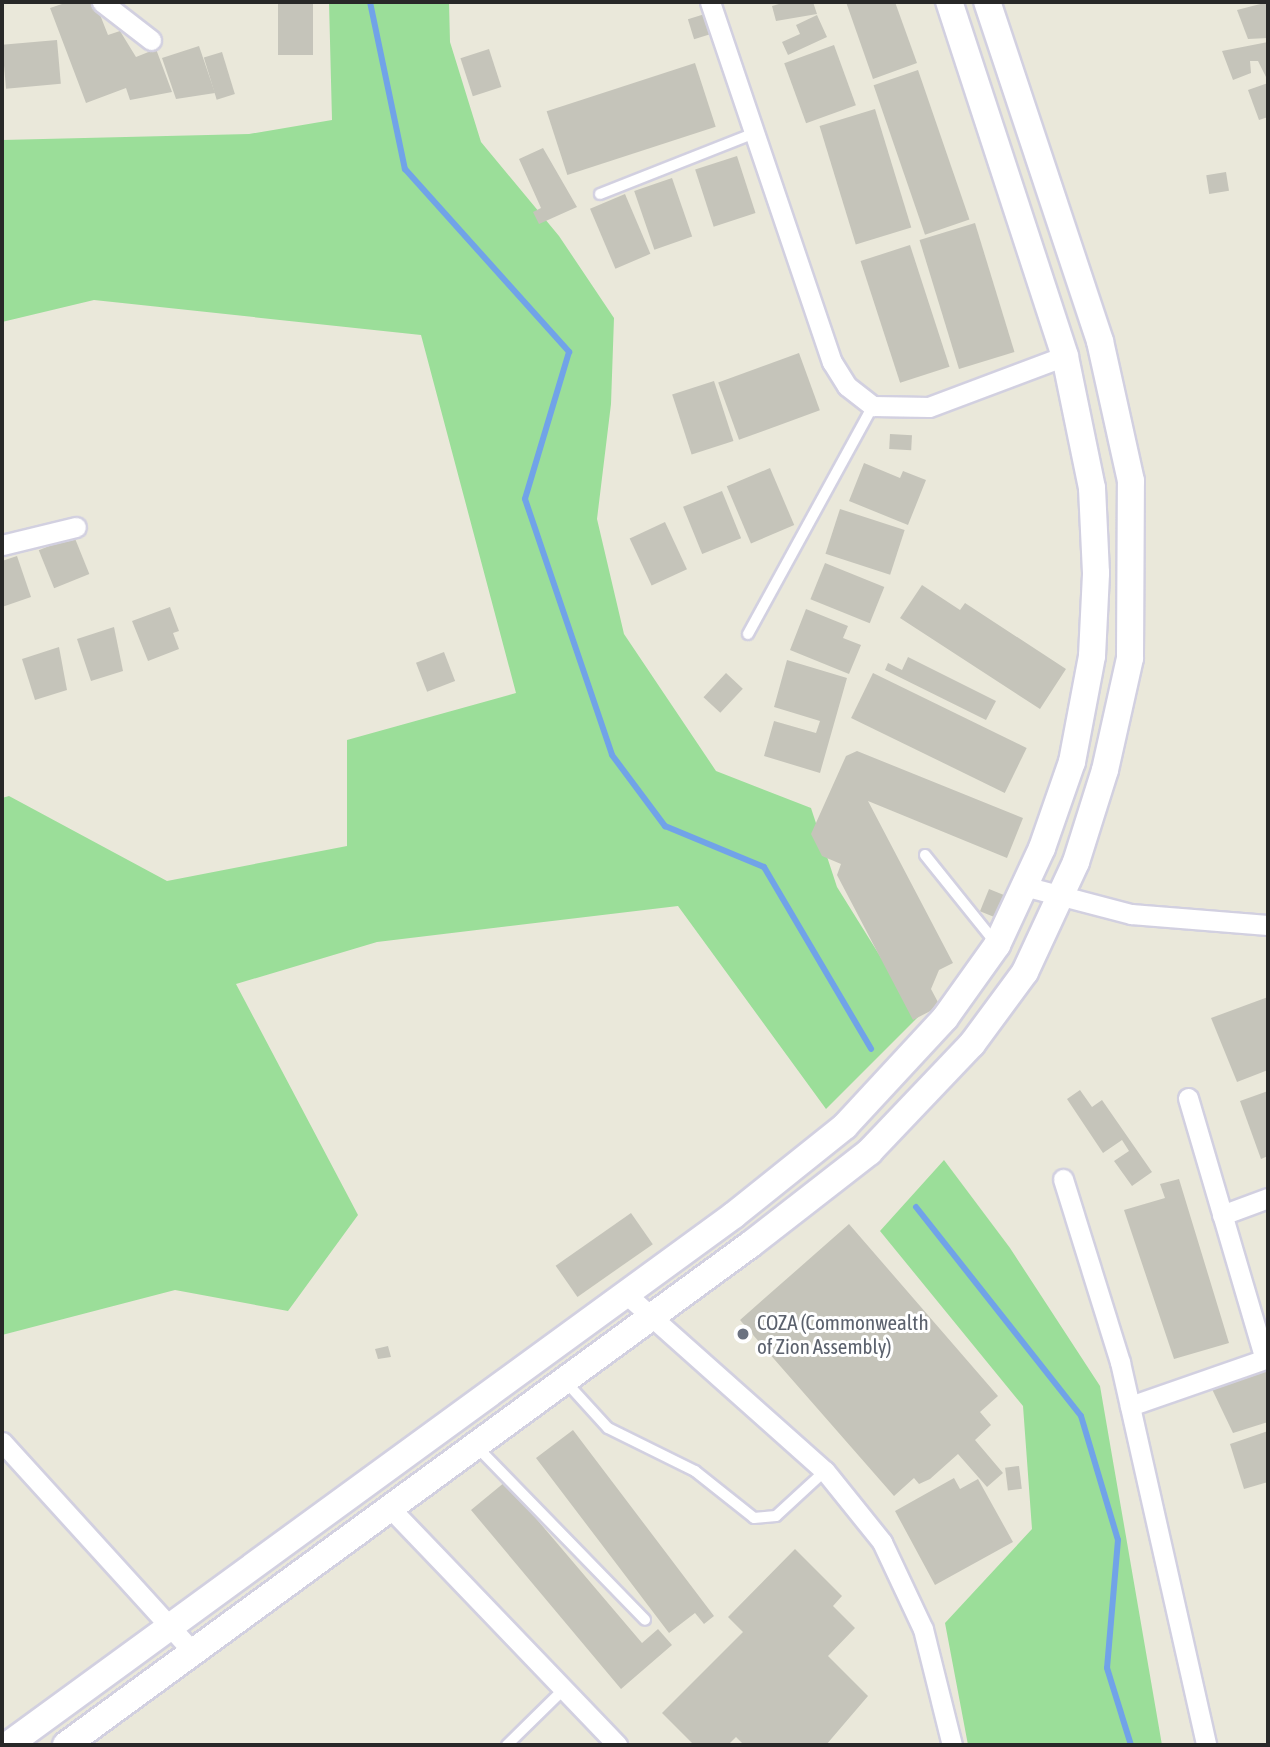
<!DOCTYPE html>
<html>
<head>
<meta charset="utf-8">
<style>
  body { margin:0 }
  #map { position:relative; width:1270px; height:1747px; overflow:hidden; background:#eae8da; font-family:"Asap Condensed",sans-serif }
  div>[style] { position:absolute }
  .green>* { inset:0; background:#9bde99 }
  .stream>* { height:6px; margin:-3px; padding:0 3px; transform-origin:3px; border-radius:3px; background:#71a3e8 }
  .building>* { inset:0; background:#c5c4ba; transform-origin:0 0 }
  .roads { filter:drop-shadow(2px 0 #d2d0e0) drop-shadow(-2px 0 #d2d0e0) drop-shadow(0 2px #d2d0e0) drop-shadow(0 -2px #d2d0e0) }
  .lane>* { height:10px; margin:-5px; padding:0 5px; transform-origin:5px; border-radius:5px; background:#fff }
  .street>* { height:19px; margin:-9.5px; padding:0 9.5px; transform-origin:9.5px; border-radius:9.5px; background:#fff }
  .secondary>* { height:26px; margin:-13px; padding:0 13px; transform-origin:13px; border-radius:13px; background:#fff }
  .dots>* { width:19px; height:19px; translate:-50% -50%; box-sizing:border-box; border:4px solid #fff; border-radius:50% }
  span { translate:-50% -50%; white-space:nowrap; text-align:center; line-height:1.15; -webkit-text-stroke:6px #fff; paint-order:stroke }
  .worship-label { font-size:21px; color:#5b616d }
  .left { translate:0 -50%; text-align:left }
  .frame { position:absolute; inset:0; border:4px solid #282828; pointer-events:none }
</style>
</head>
<body>
<div id="map">
  <div class="green">
    <div style="clip-path:polygon(329px 2px,449px 2px,450px 42px,481px 142px,559px 236px,614px 318px,611px 404px,597px 519px,624px 634px,716px 771px,811px 808px,837px 887px,918px 1017px,826px 1109px,678px 906px,377px 942px,236px 984px,358px 1215px,288px 1311px,175px 1290px,2px 1335px,2px 798px,9px 796px,167px 881px,347px 846px,347px 740px,516px 693px,421px 335px,94px 300px,2px 322px,2px 140px,249px 134px,332px 120px)"></div>
    <div style="clip-path:polygon(944px 1160px,1010px 1248px,1100px 1386px,1162px 1745px,968px 1745px,945px 1623px,1032px 1529px,1023px 1406px,880px 1231px)"></div>
  </div>
  <div class="stream">
    <div style="left:370px;top:2px;width:171px;rotate:78.2deg"></div>
    <div style="left:405px;top:169px;width:246px;rotate:48.1deg"></div>
    <div style="left:569px;top:352px;width:153px;rotate:106.7deg"></div>
    <div style="left:525px;top:499px;width:270px;rotate:71.2deg"></div>
    <div style="left:612px;top:755px;width:89px;rotate:53.3deg"></div>
    <div style="left:665px;top:826px;width:107px;rotate:22.5deg"></div>
    <div style="left:764px;top:867px;width:211px;rotate:59.5deg"></div>
    <div style="left:916px;top:1207px;width:266px;rotate:51.7deg"></div>
    <div style="left:1081px;top:1416px;width:129px;rotate:73.4deg"></div>
    <div style="left:1118px;top:1540px;width:128px;rotate:94.9deg"></div>
    <div style="left:1107px;top:1668px;width:81px;rotate:72.7deg"></div>
  </div>
  <div class="building">
    <div style="clip-path:polygon(68px 2px,95px 2px,108px 35px,120px 31px,136px 57px,156px 49px,172px 92px,130px 100px,126px 88px,86px 103px,50px 8px)"></div>
    <div style="left:278px;top:2px;width:35px;height:53px"></div>
    <div style="clip-path:polygon(786px 2px,813px 2px,817px 14px,776px 21px,772px 6px)"></div>
    <div style="clip-path:polygon(846px 2px,895px 2px,917px 63px,873px 79px)"></div>
    <div style="clip-path:polygon(1268px 2px,1268px 38px,1248px 39px,1237px 10px)"></div>
    <div style="left:708px;top:13px;width:21px;height:21px;rotate:73deg"></div>
    <div style="clip-path:polygon(817px 15px,827px 37px,788px 55px,782px 42px,800px 34px,796px 25px)"></div>
    <div style="left:57px;top:40px;width:44px;height:55px;rotate:85deg"></div>
    <div style="clip-path:polygon(1268px 42px,1268px 81px,1258px 61px,1250px 61px,1251px 73px,1233px 80px,1222px 51px)"></div>
    <div style="left:834px;top:45px;width:64px;height:53px;rotate:70deg"></div>
    <div style="clip-path:polygon(199px 46px,215px 93px,176px 99px,162px 58px)"></div>
    <div style="left:489px;top:49px;width:40px;height:30px;rotate:72deg"></div>
    <div style="left:222px;top:52px;width:44px;height:19px;rotate:73deg"></div>
    <div style="left:695px;top:63px;width:67px;height:156px;rotate:72deg"></div>
    <div style="left:918px;top:70px;width:158px;height:47px;rotate:71deg"></div>
    <div style="clip-path:polygon(1268px 83px,1268px 117px,1259px 120px,1248px 90px)"></div>
    <div style="left:875px;top:109px;width:124px;height:58px;rotate:73deg"></div>
    <div style="clip-path:polygon(543px 148px,577px 207px,539px 224px,533px 212px,541px 208px,519px 159px)"></div>
    <div style="left:737px;top:156px;width:60px;height:44px;rotate:72deg"></div>
    <div style="left:1226px;top:172px;width:19px;height:20px;rotate:81deg"></div>
    <div style="left:672px;top:178px;width:62px;height:40px;rotate:71deg"></div>
    <div style="left:625px;top:194px;width:65px;height:38px;rotate:67deg"></div>
    <div style="left:975px;top:223px;width:135px;height:58px;rotate:73deg"></div>
    <div style="left:910px;top:245px;width:128px;height:52px;rotate:72deg"></div>
    <div style="left:799px;top:353px;width:61px;height:86px;rotate:70deg"></div>
    <div style="left:714px;top:381px;width:63px;height:44px;rotate:72deg"></div>
    <div style="left:890px;top:434px;width:22px;height:15px;rotate:3deg"></div>
    <div style="clip-path:polygon(864px 463px,900px 478px,903px 471px,926px 480px,908px 525px,849px 501px)"></div>
    <div style="left:770px;top:468px;width:62px;height:47px;rotate:67deg"></div>
    <div style="left:722px;top:491px;width:51px;height:42px;rotate:68deg"></div>
    <div style="left:840px;top:509px;width:68px;height:47px;rotate:18deg"></div>
    <div style="left:665px;top:522px;width:52px;height:39px;rotate:65deg"></div>
    <div style="left:74px;top:536px;width:41px;height:38px;rotate:68deg"></div>
    <div style="clip-path:polygon(17px 556px,31px 597px,2px 607px,2px 561px)"></div>
    <div style="left:825px;top:563px;width:64px;height:39px;rotate:22deg"></div>
    <div style="clip-path:polygon(922px 585px,960px 610px,965px 603px,1066px 669px,1040px 709px,900px 618px)"></div>
    <div style="clip-path:polygon(170px 607px,179px 631px,173px 633px,179px 649px,148px 661px,132px 621px)"></div>
    <div style="clip-path:polygon(806px 609px,848px 626px,843px 638px,861px 645px,849px 674px,790px 650px)"></div>
    <div style="clip-path:polygon(114px 627px,123px 671px,91px 681px,77px 639px)"></div>
    <div style="clip-path:polygon(59px 647px,67px 690px,35px 700px,22px 659px)"></div>
    <div style="left:444px;top:652px;width:31px;height:30px;rotate:69deg"></div>
    <div style="clip-path:polygon(908px 657px,996px 701px,986px 720px,885px 670px,888px 663px,902px 670px)"></div>
    <div style="clip-path:polygon(787px 660px,847px 678px,820px 773px,764px 756px,774px 721px,816px 733px,820px 721px,774px 707px)"></div>
    <div style="left:726px;top:673px;width:23px;height:33px;rotate:43deg"></div>
    <div style="left:873px;top:673px;width:171px;height:50px;rotate:26deg"></div>
    <div style="clip-path:polygon(857px 751px,1023px 818px,1007px 858px,868px 801px,953px 963px,939px 970px,931px 989px,940px 1006px,913px 1020px,837px 875px,841px 864px,822px 856px,811px 834px,846px 756px)"></div>
    <div style="left:989px;top:889px;width:18px;height:24px;rotate:22deg"></div>
    <div style="clip-path:polygon(1268px 997px,1268px 1070px,1237px 1082px,1211px 1018px)"></div>
    <div style="clip-path:polygon(1080px 1090px,1092px 1107px,1102px 1100px,1152px 1172px,1132px 1186px,1114px 1161px,1129px 1151px,1122px 1140px,1103px 1153px,1067px 1099px)"></div>
    <div style="clip-path:polygon(1268px 1091px,1268px 1156px,1261px 1159px,1240px 1101px)"></div>
    <div style="clip-path:polygon(1179px 1179px,1229px 1343px,1174px 1359px,1124px 1210px,1165px 1198px,1160px 1184px)"></div>
    <div style="left:631px;top:1213px;width:38px;height:92px;rotate:55deg"></div>
    <div style="clip-path:polygon(849px 1224px,998px 1396px,980px 1412px,991px 1425px,975px 1440px,1003px 1473px,987px 1487px,958px 1454px,930px 1479px,919px 1484px,914px 1478px,894px 1496px,740px 1320px)"></div>
    <div style="clip-path:polygon(388px 1346px,391px 1357px,378px 1359px,375px 1349px)"></div>
    <div style="clip-path:polygon(1268px 1368px,1268px 1422px,1233px 1433px,1211px 1387px)"></div>
    <div style="clip-path:polygon(573px 1430px,714px 1616px,704px 1624px,695px 1613px,669px 1633px,536px 1458px)"></div>
    <div style="clip-path:polygon(1268px 1431px,1268px 1482px,1244px 1489px,1230px 1444px)"></div>
    <div style="left:1019px;top:1466px;width:23px;height:14px;rotate:83deg"></div>
    <div style="clip-path:polygon(954px 1478px,960px 1489px,978px 1479px,1013px 1542px,935px 1585px,895px 1511px)"></div>
    <div style="clip-path:polygon(505px 1482px,642px 1643px,658px 1629px,672px 1645px,621px 1689px,471px 1510px)"></div>
    <div style="clip-path:polygon(795px 1549px,842px 1596px,833px 1606px,855px 1628px,828px 1656px,868px 1696px,826px 1745px,744px 1745px,736px 1737px,728px 1745px,694px 1745px,662px 1713px,743px 1632px,728px 1617px)"></div>
  </div>
  <div class="roads">
    <div class="lane">
      <div style="left:600px;top:194px;width:167px;rotate:-21.5deg"></div>
      <div style="left:748px;top:634px;width:260px;rotate:-61.3deg"></div>
      <div style="left:925px;top:855px;width:112px;rotate:51.2deg"></div>
      <div style="left:566px;top:1382px;width:62px;rotate:47.6deg"></div>
      <div style="left:608px;top:1428px;width:97px;rotate:26.3deg"></div>
      <div style="left:695px;top:1471px;width:75px;rotate:38.5deg"></div>
      <div style="left:754px;top:1518px;width:22px;rotate:-5deg"></div>
      <div style="left:776px;top:1516px;width:67px;rotate:-42.6deg"></div>
      <div style="left:477px;top:1447px;width:241px;rotate:45.8deg"></div>
      <div style="left:507px;top:1745px;width:78px;rotate:-44.5deg"></div>
    </div>
    <div class="street">
      <div style="left:102px;top:2px;width:62px;rotate:37.8deg"></div>
      <div style="left:710px;top:2px;width:380px;rotate:71.3deg"></div>
      <div style="left:832px;top:362px;width:28px;rotate:58deg"></div>
      <div style="left:847px;top:386px;width:33px;rotate:38deg"></div>
      <div style="left:873px;top:406px;width:56px;rotate:1deg"></div>
      <div style="left:929px;top:407px;width:145px;rotate:-20.6deg"></div>
      <div style="left:2px;top:545px;width:76px;rotate:-13.7deg"></div>
      <div style="left:1024px;top:886px;width:111px;rotate:14.7deg"></div>
      <div style="left:1131px;top:914px;width:137px;rotate:4.6deg"></div>
      <div style="left:1188px;top:1098px;width:272px;rotate:73.6deg"></div>
      <div style="left:1063px;top:1179px;width:192px;rotate:72.7deg"></div>
      <div style="left:1120px;top:1362px;width:393px;rotate:77.3deg"></div>
      <div style="left:1222px;top:1215px;width:49px;rotate:-20.3deg"></div>
      <div style="left:626px;top:1294px;width:266px;rotate:41.7deg"></div>
      <div style="left:825px;top:1471px;width:91px;rotate:51.2deg"></div>
      <div style="left:882px;top:1542px;width:96px;rotate:64.8deg"></div>
      <div style="left:923px;top:1629px;width:120px;rotate:76deg"></div>
      <div style="left:1130px;top:1406px;width:146px;rotate:-19.2deg"></div>
      <div style="left:2px;top:1442px;width:284px;rotate:47.7deg"></div>
      <div style="left:391px;top:1509px;width:327px;rotate:46.2deg"></div>
    </div>
    <div class="secondary">
      <div style="left:8px;top:1745px;width:899px;rotate:-36.13deg"></div>
      <div style="left:734px;top:1215px;width:142px;rotate:-38.7deg"></div>
      <div style="left:845px;top:1126px;width:147px;rotate:-47.2deg"></div>
      <div style="left:945px;top:1018px;width:90px;rotate:-54.5deg"></div>
      <div style="left:997px;top:945px;width:107px;rotate:-65.1deg"></div>
      <div style="left:1042px;top:848px;width:91px;rotate:-70.8deg"></div>
      <div style="left:1072px;top:762px;width:108px;rotate:-79.3deg"></div>
      <div style="left:1092px;top:656px;width:83px;rotate:-87.2deg"></div>
      <div style="left:1096px;top:573px;width:85px;rotate:-92.7deg"></div>
      <div style="left:1092px;top:488px;width:135px;rotate:-101.6deg"></div>
      <div style="left:1065px;top:356px;width:373px;rotate:-108.1deg"></div>
      <div style="left:66px;top:1745px;width:849px;rotate:-36.18deg"></div>
      <div style="left:751px;top:1244px;width:150px;rotate:-37.9deg"></div>
      <div style="left:869px;top:1152px;width:149px;rotate:-46.4deg"></div>
      <div style="left:972px;top:1044px;width:89px;rotate:-53.6deg"></div>
      <div style="left:1025px;top:972px;width:121px;rotate:-65.1deg"></div>
      <div style="left:1076px;top:862px;width:96px;rotate:-72.5deg"></div>
      <div style="left:1105px;top:770px;width:115px;rotate:-77.4deg"></div>
      <div style="left:1130px;top:658px;width:177px;rotate:-89.7deg"></div>
      <div style="left:1131px;top:481px;width:143px;rotate:-102.5deg"></div>
      <div style="left:1100px;top:341px;width:357px;rotate:-108.4deg"></div>
    </div>
  </div>
  <div class="dots">
    <div style="left:743px;top:1334px;background:#6b7280"></div>
  </div>
  <div class="worship-label">
    <span class="left" style="left:757px;top:1334px">COZA (Commonwealth<br>of Zion Assembly)</span>
  </div>
  <div class="frame"></div>
</div>
</body>
</html>
